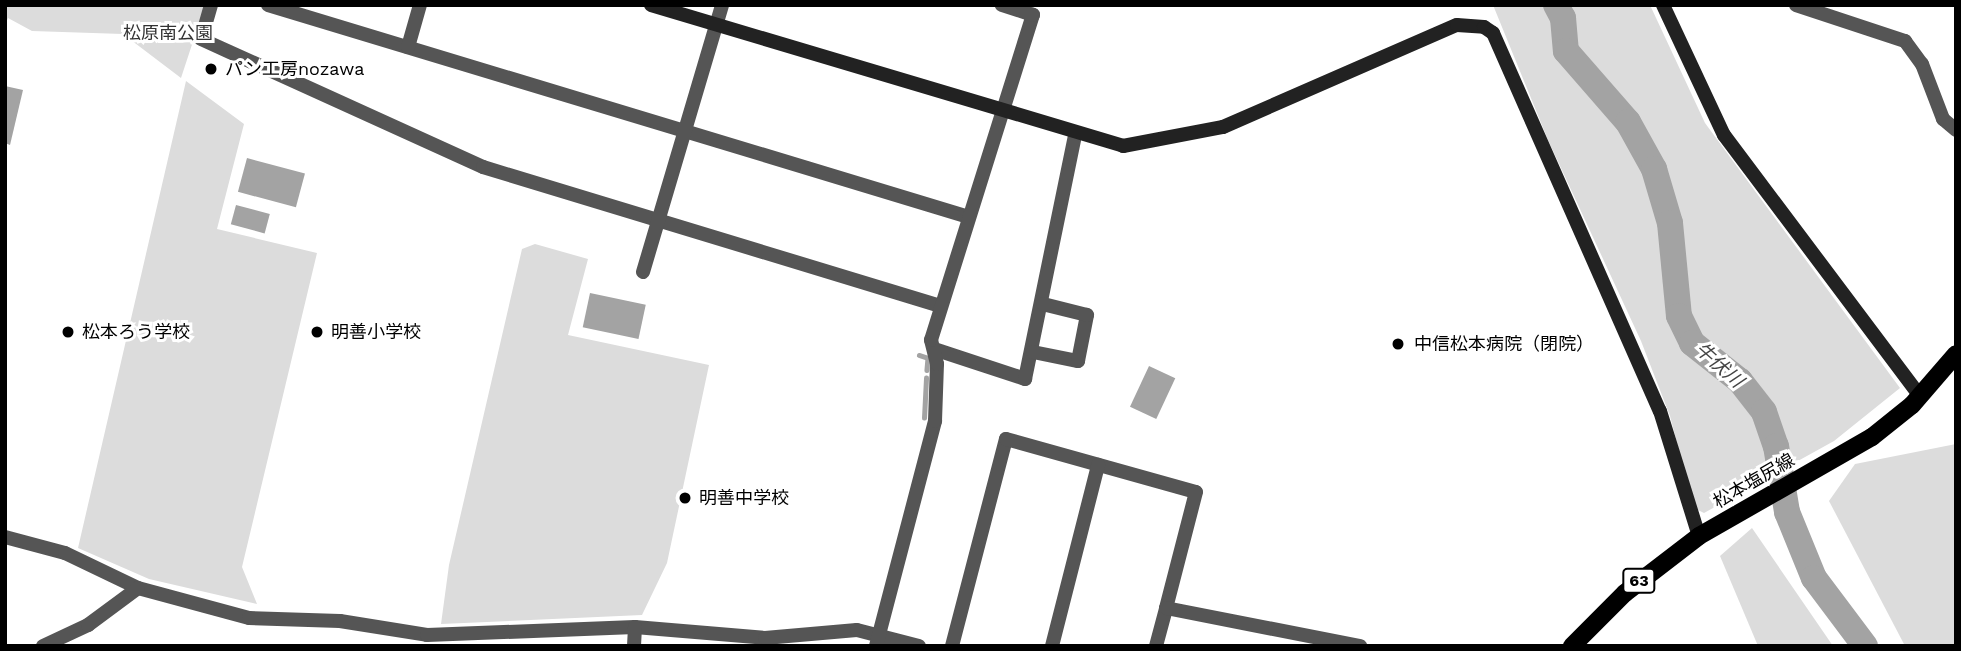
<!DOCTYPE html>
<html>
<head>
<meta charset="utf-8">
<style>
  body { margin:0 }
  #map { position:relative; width:1961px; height:651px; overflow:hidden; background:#fff; font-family:"Work Sans","Noto Sans JP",sans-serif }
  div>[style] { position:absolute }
  .green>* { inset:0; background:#dcdcdc }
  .water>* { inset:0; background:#a3a3a3; transform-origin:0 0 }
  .stream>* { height:4.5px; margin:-2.25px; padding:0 2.25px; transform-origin:2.25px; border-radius:2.25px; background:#a3a3a3 }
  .river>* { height:26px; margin:-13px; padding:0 13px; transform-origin:13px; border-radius:13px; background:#a3a3a3 }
  .street>* { height:14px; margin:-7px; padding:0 7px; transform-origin:7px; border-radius:7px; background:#555 }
  .secondary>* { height:14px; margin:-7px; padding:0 7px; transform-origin:7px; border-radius:7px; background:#222 }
  .primary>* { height:18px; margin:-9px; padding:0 9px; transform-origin:9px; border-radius:9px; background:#000 }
  .dots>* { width:19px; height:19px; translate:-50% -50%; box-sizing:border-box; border:4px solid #fff; border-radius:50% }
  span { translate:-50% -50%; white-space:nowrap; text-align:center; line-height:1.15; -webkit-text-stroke:6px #fff; paint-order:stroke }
  .shield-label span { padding:2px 5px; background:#fff; border:2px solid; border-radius:5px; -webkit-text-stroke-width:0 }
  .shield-label { font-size:16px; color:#000; font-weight:700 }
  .park-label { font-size:18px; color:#333 }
  .poi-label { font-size:18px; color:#000 }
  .left { translate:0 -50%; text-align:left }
  .street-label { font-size:18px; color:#000 }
  .water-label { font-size:19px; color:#444; font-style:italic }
  .frame { position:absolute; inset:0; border:7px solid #000; pointer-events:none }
</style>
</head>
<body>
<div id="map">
  <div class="green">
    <div style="clip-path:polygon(5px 5px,205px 5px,181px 78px,123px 34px,32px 31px,8px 18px,5px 25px)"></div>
    <div style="clip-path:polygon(1493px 5px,1650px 5px,1705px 123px,1900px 388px,1834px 441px,1704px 513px,1694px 508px,1670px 416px,1641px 341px,1548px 140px)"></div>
    <div style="clip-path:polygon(186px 81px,244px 124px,217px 229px,317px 253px,242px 567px,257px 604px,149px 579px,78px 548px)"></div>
    <div style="clip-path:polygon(535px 244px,588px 259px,568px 335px,709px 365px,667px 563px,642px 615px,441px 624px,449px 565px,522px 249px)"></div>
    <div style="clip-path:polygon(1956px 444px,1956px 646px,1905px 646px,1829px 501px,1855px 464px)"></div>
    <div style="clip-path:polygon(1752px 528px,1833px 646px,1758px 646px,1720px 556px)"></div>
  </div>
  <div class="water">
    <div style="clip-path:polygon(5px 86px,23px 90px,10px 145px,5px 143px)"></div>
    <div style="left:247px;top:158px;width:60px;height:35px;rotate:15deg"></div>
    <div style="left:236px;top:205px;width:35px;height:20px;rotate:15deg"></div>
    <div style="left:590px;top:293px;width:57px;height:35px;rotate:12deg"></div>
    <div style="left:1149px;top:366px;width:29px;height:45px;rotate:25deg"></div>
  </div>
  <div class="stream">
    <div style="left:919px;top:355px;width:9px;rotate:18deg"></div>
    <div style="left:928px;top:358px;width:12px;rotate:95deg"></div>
    <div style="left:924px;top:418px;width:40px;rotate:-87.1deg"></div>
  </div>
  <div class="river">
    <div style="left:1556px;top:5px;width:15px;rotate:62deg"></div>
    <div style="left:1563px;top:18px;width:33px;rotate:85deg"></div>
    <div style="left:1566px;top:51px;width:94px;rotate:48.9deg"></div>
    <div style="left:1628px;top:122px;width:54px;rotate:61deg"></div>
    <div style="left:1654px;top:169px;width:56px;rotate:73.5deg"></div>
    <div style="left:1670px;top:223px;width:93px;rotate:84.5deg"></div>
    <div style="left:1679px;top:316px;width:30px;rotate:64deg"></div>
    <div style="left:1692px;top:343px;width:61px;rotate:38.4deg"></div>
    <div style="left:1740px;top:381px;width:39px;rotate:52deg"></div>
    <div style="left:1764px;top:412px;width:36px;rotate:71deg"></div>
    <div style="left:1776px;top:446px;width:67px;rotate:80.5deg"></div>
    <div style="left:1787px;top:512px;width:71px;rotate:67.8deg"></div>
    <div style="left:1814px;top:578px;width:85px;rotate:53.1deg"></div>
  </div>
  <div class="street">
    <div style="left:211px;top:5px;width:35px;rotate:106deg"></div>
    <div style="left:201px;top:39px;width:310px;rotate:24.4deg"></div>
    <div style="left:483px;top:167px;width:478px;rotate:16.9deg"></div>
    <div style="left:268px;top:5px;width:732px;rotate:16.83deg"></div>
    <div style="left:1796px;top:5px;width:115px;rotate:18.3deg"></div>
    <div style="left:1905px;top:41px;width:29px;rotate:54deg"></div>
    <div style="left:1922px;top:64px;width:59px;rotate:69.1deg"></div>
    <div style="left:1943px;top:119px;width:17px;rotate:40deg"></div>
    <div style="left:408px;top:47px;width:44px;rotate:-74.1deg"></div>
    <div style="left:643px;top:272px;width:278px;rotate:-73.5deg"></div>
    <div style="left:934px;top:349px;width:96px;rotate:18.2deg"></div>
    <div style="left:1025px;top:379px;width:249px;rotate:-78.4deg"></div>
    <div style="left:1033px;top:352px;width:46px;rotate:11.3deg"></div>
    <div style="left:1078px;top:361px;width:47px;rotate:-78.9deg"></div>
    <div style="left:1087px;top:315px;width:45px;rotate:-166deg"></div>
    <div style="left:5px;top:537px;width:62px;rotate:14.9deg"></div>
    <div style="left:65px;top:553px;width:81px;rotate:25.6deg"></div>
    <div style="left:138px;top:588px;width:115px;rotate:15.1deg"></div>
    <div style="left:249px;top:618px;width:91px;rotate:1.9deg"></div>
    <div style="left:340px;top:621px;width:88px;rotate:9.1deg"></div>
    <div style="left:427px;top:635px;width:208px;rotate:-2.2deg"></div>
    <div style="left:635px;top:627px;width:130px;rotate:4.8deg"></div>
    <div style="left:765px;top:638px;width:92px;rotate:-5deg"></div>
    <div style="left:857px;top:630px;width:64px;rotate:14.5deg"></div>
    <div style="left:43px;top:646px;width:50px;rotate:-25deg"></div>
    <div style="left:88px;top:625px;width:62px;rotate:-36.5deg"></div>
    <div style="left:634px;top:646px;width:19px;rotate:-87deg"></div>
    <div style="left:876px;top:646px;width:233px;rotate:-75.3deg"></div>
    <div style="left:935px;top:421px;width:57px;rotate:-88deg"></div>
    <div style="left:937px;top:364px;width:25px;rotate:-104deg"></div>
    <div style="left:931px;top:340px;width:341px;rotate:-72.6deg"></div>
    <div style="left:1033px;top:15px;width:33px;rotate:-162deg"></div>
    <div style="left:952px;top:646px;width:214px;rotate:-75.4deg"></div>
    <div style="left:1006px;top:439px;width:197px;rotate:15.6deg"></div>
    <div style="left:1196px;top:492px;width:120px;rotate:104.5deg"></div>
    <div style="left:1052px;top:646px;width:187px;rotate:-75.7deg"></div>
    <div style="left:1156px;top:646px;width:39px;rotate:-75deg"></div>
    <div style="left:1166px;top:608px;width:198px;rotate:11.1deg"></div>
  </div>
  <div class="secondary">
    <div style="left:651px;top:5px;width:493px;rotate:16.6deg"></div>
    <div style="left:1123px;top:146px;width:102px;rotate:-10.8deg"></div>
    <div style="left:1223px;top:127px;width:255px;rotate:-23.6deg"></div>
    <div style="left:1457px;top:25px;width:27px;rotate:4deg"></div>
    <div style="left:1484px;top:27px;width:11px;rotate:34deg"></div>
    <div style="left:1493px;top:33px;width:413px;rotate:66.2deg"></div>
    <div style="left:1660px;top:411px;width:131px;rotate:72.7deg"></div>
    <div style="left:1663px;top:5px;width:144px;rotate:64.9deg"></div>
    <div style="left:1724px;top:135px;width:326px;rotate:53.1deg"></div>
  </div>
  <div class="primary">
    <div style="left:1572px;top:646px;width:75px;rotate:-45deg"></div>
    <div style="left:1625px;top:593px;width:93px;rotate:-37.6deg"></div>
    <div style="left:1699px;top:536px;width:199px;rotate:-29.8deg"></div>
    <div style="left:1872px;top:437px;width:51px;rotate:-38.7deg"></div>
    <div style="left:1912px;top:405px;width:67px;rotate:-49.2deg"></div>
  </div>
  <div class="dots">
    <div style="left:211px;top:69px;background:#000"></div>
    <div style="left:68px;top:332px;background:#000"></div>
    <div style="left:317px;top:332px;background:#000"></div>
    <div style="left:1398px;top:344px;background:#000"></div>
    <div style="left:685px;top:498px;background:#000"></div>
  </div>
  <div class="shield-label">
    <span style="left:1639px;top:581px">63</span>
  </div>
  <div class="park-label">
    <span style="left:168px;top:33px">松原南公園</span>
  </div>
  <div class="poi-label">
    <span class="left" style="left:225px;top:69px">パン工房nozawa</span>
    <span class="left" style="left:82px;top:332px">松本ろう学校</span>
    <span class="left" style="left:331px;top:332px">明善小学校</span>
    <span class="left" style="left:1414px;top:344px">中信松本病院（閉院）</span>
    <span class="left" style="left:699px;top:498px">明善中学校</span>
  </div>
  <div class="street-label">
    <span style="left:1754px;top:481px;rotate:-30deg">松本塩尻線</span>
  </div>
  <div class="water-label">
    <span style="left:1719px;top:365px;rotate:42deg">牛伏川</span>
  </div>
  <div class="frame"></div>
</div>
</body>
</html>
